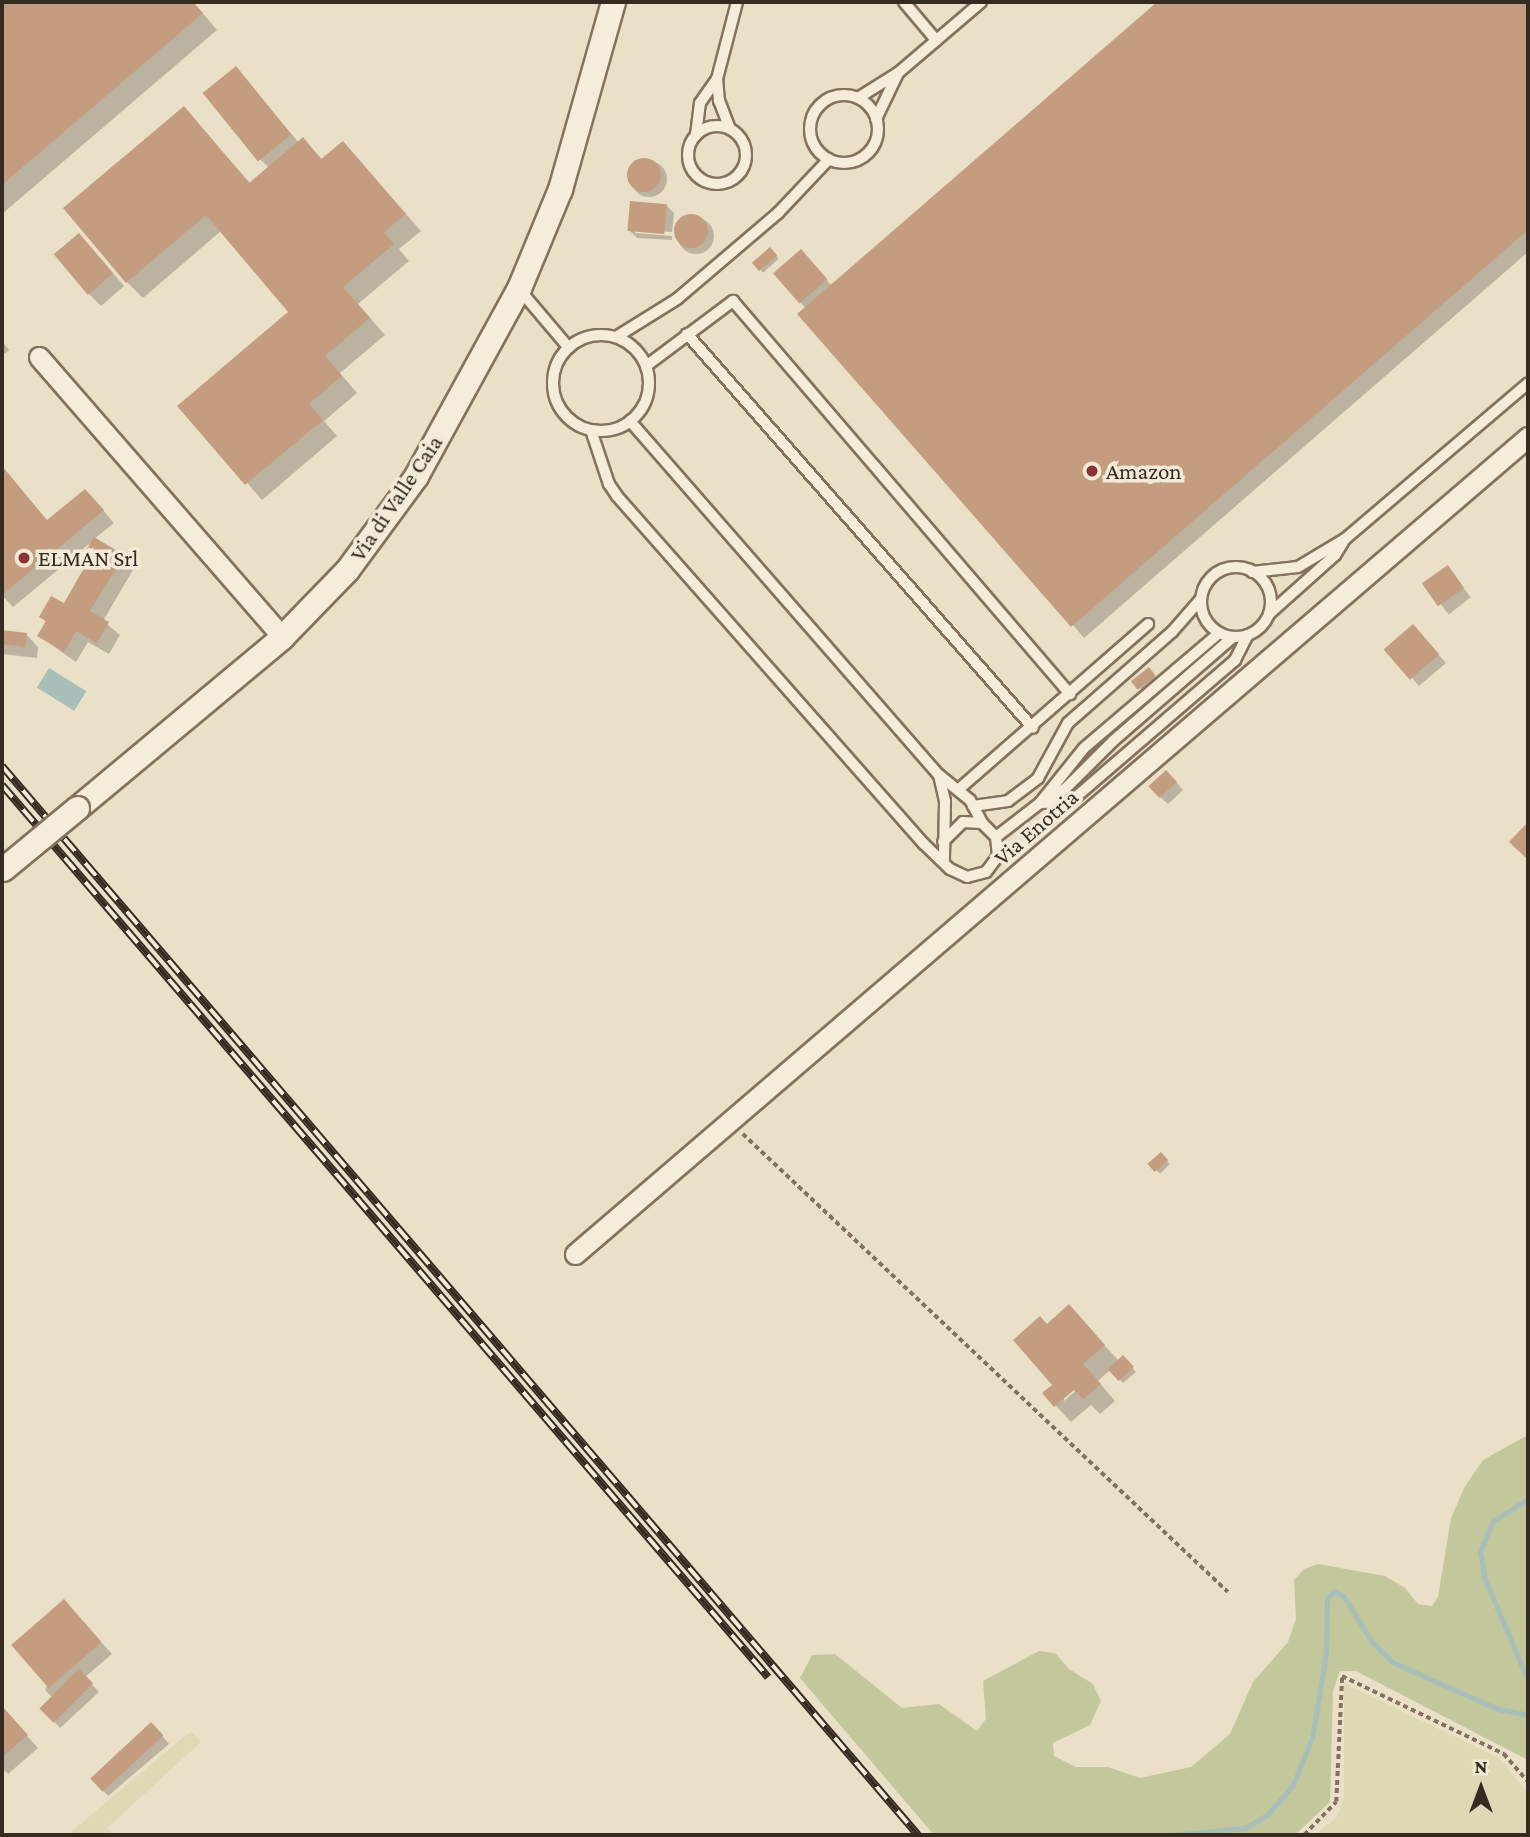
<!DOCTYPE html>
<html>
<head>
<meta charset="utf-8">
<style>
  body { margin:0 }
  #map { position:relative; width:1530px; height:1837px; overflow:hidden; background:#eae0c7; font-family:"Crimson Pro",serif }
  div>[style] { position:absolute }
  .farmland>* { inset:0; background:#dfd8b5 }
  .green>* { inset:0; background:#c2c79c }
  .water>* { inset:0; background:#a8beb8; transform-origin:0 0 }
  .shadow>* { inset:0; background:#0003; transform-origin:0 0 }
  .round { border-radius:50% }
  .stream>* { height:5px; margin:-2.5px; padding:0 2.5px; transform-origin:2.5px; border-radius:2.5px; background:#a8beb8 }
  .building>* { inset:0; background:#c49d81; transform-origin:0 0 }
  .path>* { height:3.5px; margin-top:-1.75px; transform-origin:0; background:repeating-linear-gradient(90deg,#84725e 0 5px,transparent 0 8.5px) }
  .roads { filter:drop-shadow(2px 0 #84725e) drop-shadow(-2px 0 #84725e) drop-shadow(0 2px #84725e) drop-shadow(0 -2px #84725e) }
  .service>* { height:10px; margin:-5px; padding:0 5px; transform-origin:5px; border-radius:5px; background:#f5edda }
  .service>.ring { margin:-5px; padding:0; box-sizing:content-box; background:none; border:10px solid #f5edda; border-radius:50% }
  .minor>* { height:19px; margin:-9.5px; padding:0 9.5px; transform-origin:9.5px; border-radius:9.5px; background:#f5edda }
  .tertiary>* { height:23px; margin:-11.5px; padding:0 11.5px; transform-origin:11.5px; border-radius:11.5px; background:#f5edda }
  .rail>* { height:8px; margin-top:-4px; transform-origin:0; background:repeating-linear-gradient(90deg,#f2ead6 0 16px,#362b20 0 32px); box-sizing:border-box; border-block:2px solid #362b20 }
  .bridges { filter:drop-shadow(2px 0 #84725e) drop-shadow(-2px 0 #84725e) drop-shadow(0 2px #84725e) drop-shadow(0 -2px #84725e) }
  .tertiary-bridge>* { height:23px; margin:-11.5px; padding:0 11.5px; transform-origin:11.5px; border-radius:11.5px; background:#f5edda }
  .dots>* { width:19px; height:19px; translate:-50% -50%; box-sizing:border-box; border:4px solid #f2ead6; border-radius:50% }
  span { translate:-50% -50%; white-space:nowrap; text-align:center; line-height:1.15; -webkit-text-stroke:7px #f2ead6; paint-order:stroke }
  .poi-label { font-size:23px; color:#362b20 }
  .left { translate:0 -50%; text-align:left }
  .street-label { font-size:23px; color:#362b20 }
  .frame { position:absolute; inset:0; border:4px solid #362b20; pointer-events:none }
  .north { position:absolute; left:1446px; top:1753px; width:70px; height:70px; -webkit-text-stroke:5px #f2ead6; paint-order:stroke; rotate:0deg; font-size:19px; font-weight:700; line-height:28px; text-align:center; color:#362b20 }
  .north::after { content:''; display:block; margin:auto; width:24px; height:32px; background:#362b20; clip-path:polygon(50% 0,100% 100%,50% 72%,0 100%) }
</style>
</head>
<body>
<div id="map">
  <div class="farmland">
    <div style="clip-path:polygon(1344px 1683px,1499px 1758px,1528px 1793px,1528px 1835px,1314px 1835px,1337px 1817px,1344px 1796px)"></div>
    <div style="clip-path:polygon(191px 1731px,201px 1742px,107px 1828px,113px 1835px,67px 1835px)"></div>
  </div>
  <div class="green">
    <div style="clip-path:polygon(1528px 1435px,1528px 1760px,1356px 1671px,1340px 1671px,1333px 1691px,1330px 1802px,1295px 1835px,934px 1835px,800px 1678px,812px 1655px,835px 1654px,902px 1708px,939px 1704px,977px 1731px,986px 1719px,983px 1681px,1039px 1651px,1055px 1653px,1069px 1669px,1093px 1684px,1101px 1701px,1090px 1725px,1053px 1743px,1054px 1756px,1076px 1767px,1108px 1767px,1140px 1778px,1191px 1767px,1230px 1734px,1253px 1682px,1288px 1642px,1296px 1619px,1294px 1580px,1304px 1569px,1318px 1564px,1385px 1576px,1405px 1588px,1418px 1604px,1432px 1606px,1438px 1597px,1451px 1518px,1464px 1488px,1483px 1460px)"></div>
  </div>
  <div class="water">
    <div style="left:49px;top:668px;width:44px;height:23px;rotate:32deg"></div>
  </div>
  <div class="shadow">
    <div style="clip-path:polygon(2px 2px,193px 2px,217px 30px,2px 214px)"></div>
    <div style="clip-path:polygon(1160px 2px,1528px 2px,1528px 252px,1084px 638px,800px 302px,808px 258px,832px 286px)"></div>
    <div style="clip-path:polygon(236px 68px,299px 143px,303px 140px,323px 160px,343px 143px,421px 231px,399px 249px,409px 261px,358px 304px,385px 335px,340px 373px,357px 393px,324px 421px,337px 436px,262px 500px,180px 406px,290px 312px,221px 231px,143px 298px,127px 282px,184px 108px,251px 184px,269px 168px,260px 159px)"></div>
    <div class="round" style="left:631px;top:161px;width:36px;height:36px"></div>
    <div style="clip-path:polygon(666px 205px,674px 213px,672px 232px,635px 230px,635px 233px,672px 236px,672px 240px,637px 238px,630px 231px)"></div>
    <div class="round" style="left:678px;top:218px;width:36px;height:36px"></div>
    <div style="clip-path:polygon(91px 247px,124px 286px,101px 306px,89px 294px)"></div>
    <div style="left:770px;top:249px;width:13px;height:21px;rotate:48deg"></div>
    <div style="clip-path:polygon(2px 341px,9px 350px,2px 356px)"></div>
    <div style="clip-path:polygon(2px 466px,48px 522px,97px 503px,114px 523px,94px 539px,134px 568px,103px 621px,120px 635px,109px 654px,88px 642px,76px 662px,39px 636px,47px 623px,41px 617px,64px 605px,90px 562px,94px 540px,13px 607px,2px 595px)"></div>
    <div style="left:1448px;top:568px;width:37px;height:28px;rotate:52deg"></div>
    <div style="clip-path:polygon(2px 632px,27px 635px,38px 647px,37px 658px,2px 654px)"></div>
    <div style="clip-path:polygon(1420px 634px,1446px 663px,1419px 686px,1412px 678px)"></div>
    <div style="left:1149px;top:670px;width:13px;height:19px;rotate:48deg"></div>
    <div style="clip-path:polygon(1174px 779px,1183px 790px,1168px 804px,1160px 797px)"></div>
    <div style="left:1160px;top:1154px;width:14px;height:14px;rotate:45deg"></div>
    <div style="clip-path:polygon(evenodd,1069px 1307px,1119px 1361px,1123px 1358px,1136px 1372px,1123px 1383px,1111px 1369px,1098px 1381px,1115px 1401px,1100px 1414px,1091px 1405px,1071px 1422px,1044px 1393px,1054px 1385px,1047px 1326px,1069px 1307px,1080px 1383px,1082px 1385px,1064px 1401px,1064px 1397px,1080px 1383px)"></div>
    <div style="clip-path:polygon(75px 1613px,112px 1654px,85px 1677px,99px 1692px,60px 1728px,41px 1707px,52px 1697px,45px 1690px)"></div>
    <div style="clip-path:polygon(2px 1708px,38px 1748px,8px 1774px,2px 1768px)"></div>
    <div style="clip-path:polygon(159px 1732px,169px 1744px,108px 1796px,101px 1788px)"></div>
  </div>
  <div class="stream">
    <div style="left:1528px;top:1499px;width:41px;rotate:147.8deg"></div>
    <div style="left:1493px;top:1521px;width:33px;rotate:113deg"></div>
    <div style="left:1480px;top:1551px;width:28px;rotate:80deg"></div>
    <div style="left:1485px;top:1579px;width:111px;rotate:67.1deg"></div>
    <div style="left:1172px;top:1835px;width:73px;rotate:-5.5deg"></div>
    <div style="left:1245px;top:1828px;width:26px;rotate:-31deg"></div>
    <div style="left:1267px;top:1815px;width:40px;rotate:-49deg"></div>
    <div style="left:1293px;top:1785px;width:51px;rotate:-68deg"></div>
    <div style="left:1312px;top:1738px;width:86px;rotate:-80.6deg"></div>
    <div style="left:1326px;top:1653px;width:54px;rotate:-88.9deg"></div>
    <div style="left:1327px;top:1599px;width:11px;rotate:-49deg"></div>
    <div style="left:1334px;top:1591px;width:12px;rotate:31deg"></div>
    <div style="left:1344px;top:1597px;width:53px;rotate:58.1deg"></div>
    <div style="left:1372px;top:1642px;width:30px;rotate:44deg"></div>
    <div style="left:1394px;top:1663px;width:114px;rotate:23.9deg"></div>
    <div style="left:1498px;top:1709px;width:31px;rotate:11deg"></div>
  </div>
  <div class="building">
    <div style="clip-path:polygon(2px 2px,193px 2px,203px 13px,2px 185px)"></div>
    <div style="clip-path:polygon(1157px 2px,1528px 2px,1528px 230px,1071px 627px,797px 314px)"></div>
    <div style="left:236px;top:66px;width:88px;height:43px;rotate:51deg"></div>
    <div style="clip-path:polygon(184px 106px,249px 183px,303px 137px,321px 159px,343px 141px,406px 214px,384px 232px,394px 244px,343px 287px,370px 318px,325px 356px,342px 376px,309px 404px,323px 420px,245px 485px,177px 406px,288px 312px,206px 215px,126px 283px,63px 208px)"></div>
    <div class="round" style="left:627px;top:158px;width:34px;height:34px"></div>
    <div style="left:630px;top:201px;width:37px;height:30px;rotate:5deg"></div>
    <div class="round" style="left:674px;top:214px;width:34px;height:34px"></div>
    <div style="left:79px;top:233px;width:53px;height:33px;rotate:50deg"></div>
    <div style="left:770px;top:247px;width:11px;height:24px;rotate:49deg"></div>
    <div style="left:801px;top:249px;width:40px;height:37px;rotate:49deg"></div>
    <div style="clip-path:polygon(2px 466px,47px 520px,85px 489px,104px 510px,2px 595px)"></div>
    <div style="clip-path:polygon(94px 537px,124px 555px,90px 611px,109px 622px,97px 643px,76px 631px,64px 652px,37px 636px,46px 621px,39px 617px,51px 596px,64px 603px,88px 561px,82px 557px)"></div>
    <div style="left:1448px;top:565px;width:28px;height:32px;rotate:55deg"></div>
    <div style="left:1413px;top:624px;width:40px;height:39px;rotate:49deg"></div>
    <div style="left:2px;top:630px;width:25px;height:14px;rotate:7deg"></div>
    <div style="left:1149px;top:667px;width:11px;height:23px;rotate:52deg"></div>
    <div style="left:1166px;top:770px;width:16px;height:24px;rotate:47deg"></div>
    <div style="clip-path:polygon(1528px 822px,1528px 856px,1526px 858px,1509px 842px)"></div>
    <div style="left:1161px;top:1152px;width:11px;height:18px;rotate:49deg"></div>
    <div style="clip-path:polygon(1069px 1304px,1105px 1345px,1083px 1364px,1101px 1384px,1083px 1399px,1074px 1390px,1054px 1407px,1042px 1393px,1052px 1385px,1013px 1340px,1040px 1316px,1047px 1324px)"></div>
    <div style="left:1123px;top:1355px;width:16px;height:21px;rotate:47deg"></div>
    <div style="left:64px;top:1599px;width:57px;height:70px;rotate:49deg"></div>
    <div style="left:79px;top:1669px;width:20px;height:56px;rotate:45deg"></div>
    <div style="clip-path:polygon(2px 1706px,28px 1735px,2px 1757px)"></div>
    <div style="left:151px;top:1722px;width:18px;height:83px;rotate:47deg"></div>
  </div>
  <div class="path">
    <div style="left:743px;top:1134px;width:667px;rotate:43.36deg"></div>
    <div style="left:1304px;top:1835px;width:46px;rotate:-45.9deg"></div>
    <div style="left:1336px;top:1802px;width:126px;rotate:-87.3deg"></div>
    <div style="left:1342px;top:1676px;width:180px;rotate:25.7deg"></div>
    <div style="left:1504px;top:1754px;width:37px;rotate:49deg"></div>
  </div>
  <div class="roads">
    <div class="service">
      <div style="left:904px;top:2px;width:50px;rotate:49.9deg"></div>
      <div class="ring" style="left:810px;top:95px;width:58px;height:58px"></div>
      <div style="left:858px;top:98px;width:47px;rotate:-32deg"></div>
      <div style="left:898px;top:73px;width:109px;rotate:-40.5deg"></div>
      <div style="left:876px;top:119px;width:51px;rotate:-64.4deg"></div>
      <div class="ring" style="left:688px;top:126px;width:48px;height:48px"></div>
      <div style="left:730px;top:129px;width:30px;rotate:-111deg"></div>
      <div style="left:719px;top:101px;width:22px;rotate:-95deg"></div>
      <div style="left:717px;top:79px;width:80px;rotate:-75.4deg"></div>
      <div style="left:696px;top:135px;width:32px;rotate:-83deg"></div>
      <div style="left:700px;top:103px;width:29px;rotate:-55deg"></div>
      <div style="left:519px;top:289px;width:77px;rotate:49.7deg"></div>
      <div style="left:687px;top:334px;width:524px;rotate:48.71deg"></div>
      <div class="ring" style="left:553px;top:335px;width:86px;height:86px"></div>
      <div style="left:616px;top:337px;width:72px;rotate:-31.9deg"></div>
      <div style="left:677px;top:299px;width:133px;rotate:-40.4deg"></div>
      <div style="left:778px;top:213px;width:74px;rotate:-46.6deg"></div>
      <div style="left:646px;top:366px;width:109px;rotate:-36.8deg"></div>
      <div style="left:733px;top:301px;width:518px;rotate:49.39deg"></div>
      <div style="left:630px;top:421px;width:470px;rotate:48.9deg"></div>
      <div style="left:939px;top:775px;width:40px;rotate:39deg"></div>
      <div style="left:970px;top:800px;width:26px;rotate:62deg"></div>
      <div style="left:591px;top:430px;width:57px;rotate:71.6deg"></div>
      <div style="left:609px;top:484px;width:14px;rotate:56deg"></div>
      <div style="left:617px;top:496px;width:464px;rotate:48.6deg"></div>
      <div style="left:924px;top:844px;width:36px;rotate:44deg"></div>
      <div style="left:950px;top:869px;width:19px;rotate:25deg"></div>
      <div style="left:967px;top:877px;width:20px;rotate:-15deg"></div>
      <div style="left:986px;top:872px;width:20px;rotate:-53deg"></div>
      <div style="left:998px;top:856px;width:19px;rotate:-96deg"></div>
      <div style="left:996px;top:837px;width:20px;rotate:-135deg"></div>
      <div style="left:982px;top:823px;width:19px;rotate:-177deg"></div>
      <div style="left:963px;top:822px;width:28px;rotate:135deg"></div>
      <div class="ring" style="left:1201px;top:567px;width:60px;height:60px"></div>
      <div style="left:1252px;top:572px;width:46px;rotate:-6.2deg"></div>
      <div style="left:1298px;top:567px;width:55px;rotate:-30.8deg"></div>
      <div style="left:1345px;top:539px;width:240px;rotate:-40.4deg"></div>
      <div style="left:1269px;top:614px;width:89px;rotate:-41.8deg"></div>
      <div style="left:1335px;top:555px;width:15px;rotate:-58deg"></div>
      <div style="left:939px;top:775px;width:27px;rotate:77deg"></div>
      <div style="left:945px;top:801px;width:59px;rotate:91deg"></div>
      <div style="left:959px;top:789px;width:251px;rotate:-41.1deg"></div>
      <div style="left:1044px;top:802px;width:25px;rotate:-32deg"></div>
      <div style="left:1065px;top:789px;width:68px;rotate:-45deg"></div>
      <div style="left:1113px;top:741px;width:159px;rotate:-40.9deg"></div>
      <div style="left:1040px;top:803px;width:30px;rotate:-2deg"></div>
      <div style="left:1070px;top:802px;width:218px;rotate:-40.7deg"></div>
      <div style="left:1235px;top:660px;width:28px;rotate:-63deg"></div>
      <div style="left:973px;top:806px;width:35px;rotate:-8deg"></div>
      <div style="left:1008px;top:801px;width:38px;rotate:-37deg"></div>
      <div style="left:1038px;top:778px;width:63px;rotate:-61.4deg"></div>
      <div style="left:1068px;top:723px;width:138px;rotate:-41.2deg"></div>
      <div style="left:1172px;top:632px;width:43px;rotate:-48.8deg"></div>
      <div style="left:996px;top:837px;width:56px;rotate:-37.7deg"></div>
      <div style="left:1040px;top:803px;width:70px;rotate:-51.3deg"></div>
      <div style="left:1084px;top:748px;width:177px;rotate:-40.4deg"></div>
    </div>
    <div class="minor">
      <div style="left:39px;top:357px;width:371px;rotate:49deg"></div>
      <div style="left:575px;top:1254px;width:1255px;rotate:-40.61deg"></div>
    </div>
    <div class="tertiary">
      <div style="left:77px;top:808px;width:267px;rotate:-39.8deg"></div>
      <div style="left:282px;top:637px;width:93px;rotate:-45.9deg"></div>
      <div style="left:347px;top:570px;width:117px;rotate:-53.7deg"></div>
      <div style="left:416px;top:476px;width:214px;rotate:-61.3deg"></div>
      <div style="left:519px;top:288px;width:107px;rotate:-67.5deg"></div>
      <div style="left:560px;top:189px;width:194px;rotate:-74.2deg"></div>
    </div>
  </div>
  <div class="rail">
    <div style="left:2px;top:766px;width:1408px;rotate:49.41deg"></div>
    <div style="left:2px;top:785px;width:1176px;rotate:49.35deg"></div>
  </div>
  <div class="bridges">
    <div class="tertiary-bridge">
      <div style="left:3px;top:869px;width:96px;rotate:-39.5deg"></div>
    </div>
  </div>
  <div class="dots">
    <div style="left:1092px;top:471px;background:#8d3435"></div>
    <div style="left:24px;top:558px;background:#8d3435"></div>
  </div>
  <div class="poi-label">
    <span class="left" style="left:1106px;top:471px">Amazon</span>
    <span class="left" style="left:38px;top:558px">ELMAN Srl</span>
  </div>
  <div class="street-label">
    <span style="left:396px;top:498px;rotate:-56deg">Via di Valle Caia</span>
    <span style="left:1036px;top:827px;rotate:-41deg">Via Enotria</span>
  </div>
  <div class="frame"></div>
  <div class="north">N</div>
</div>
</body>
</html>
